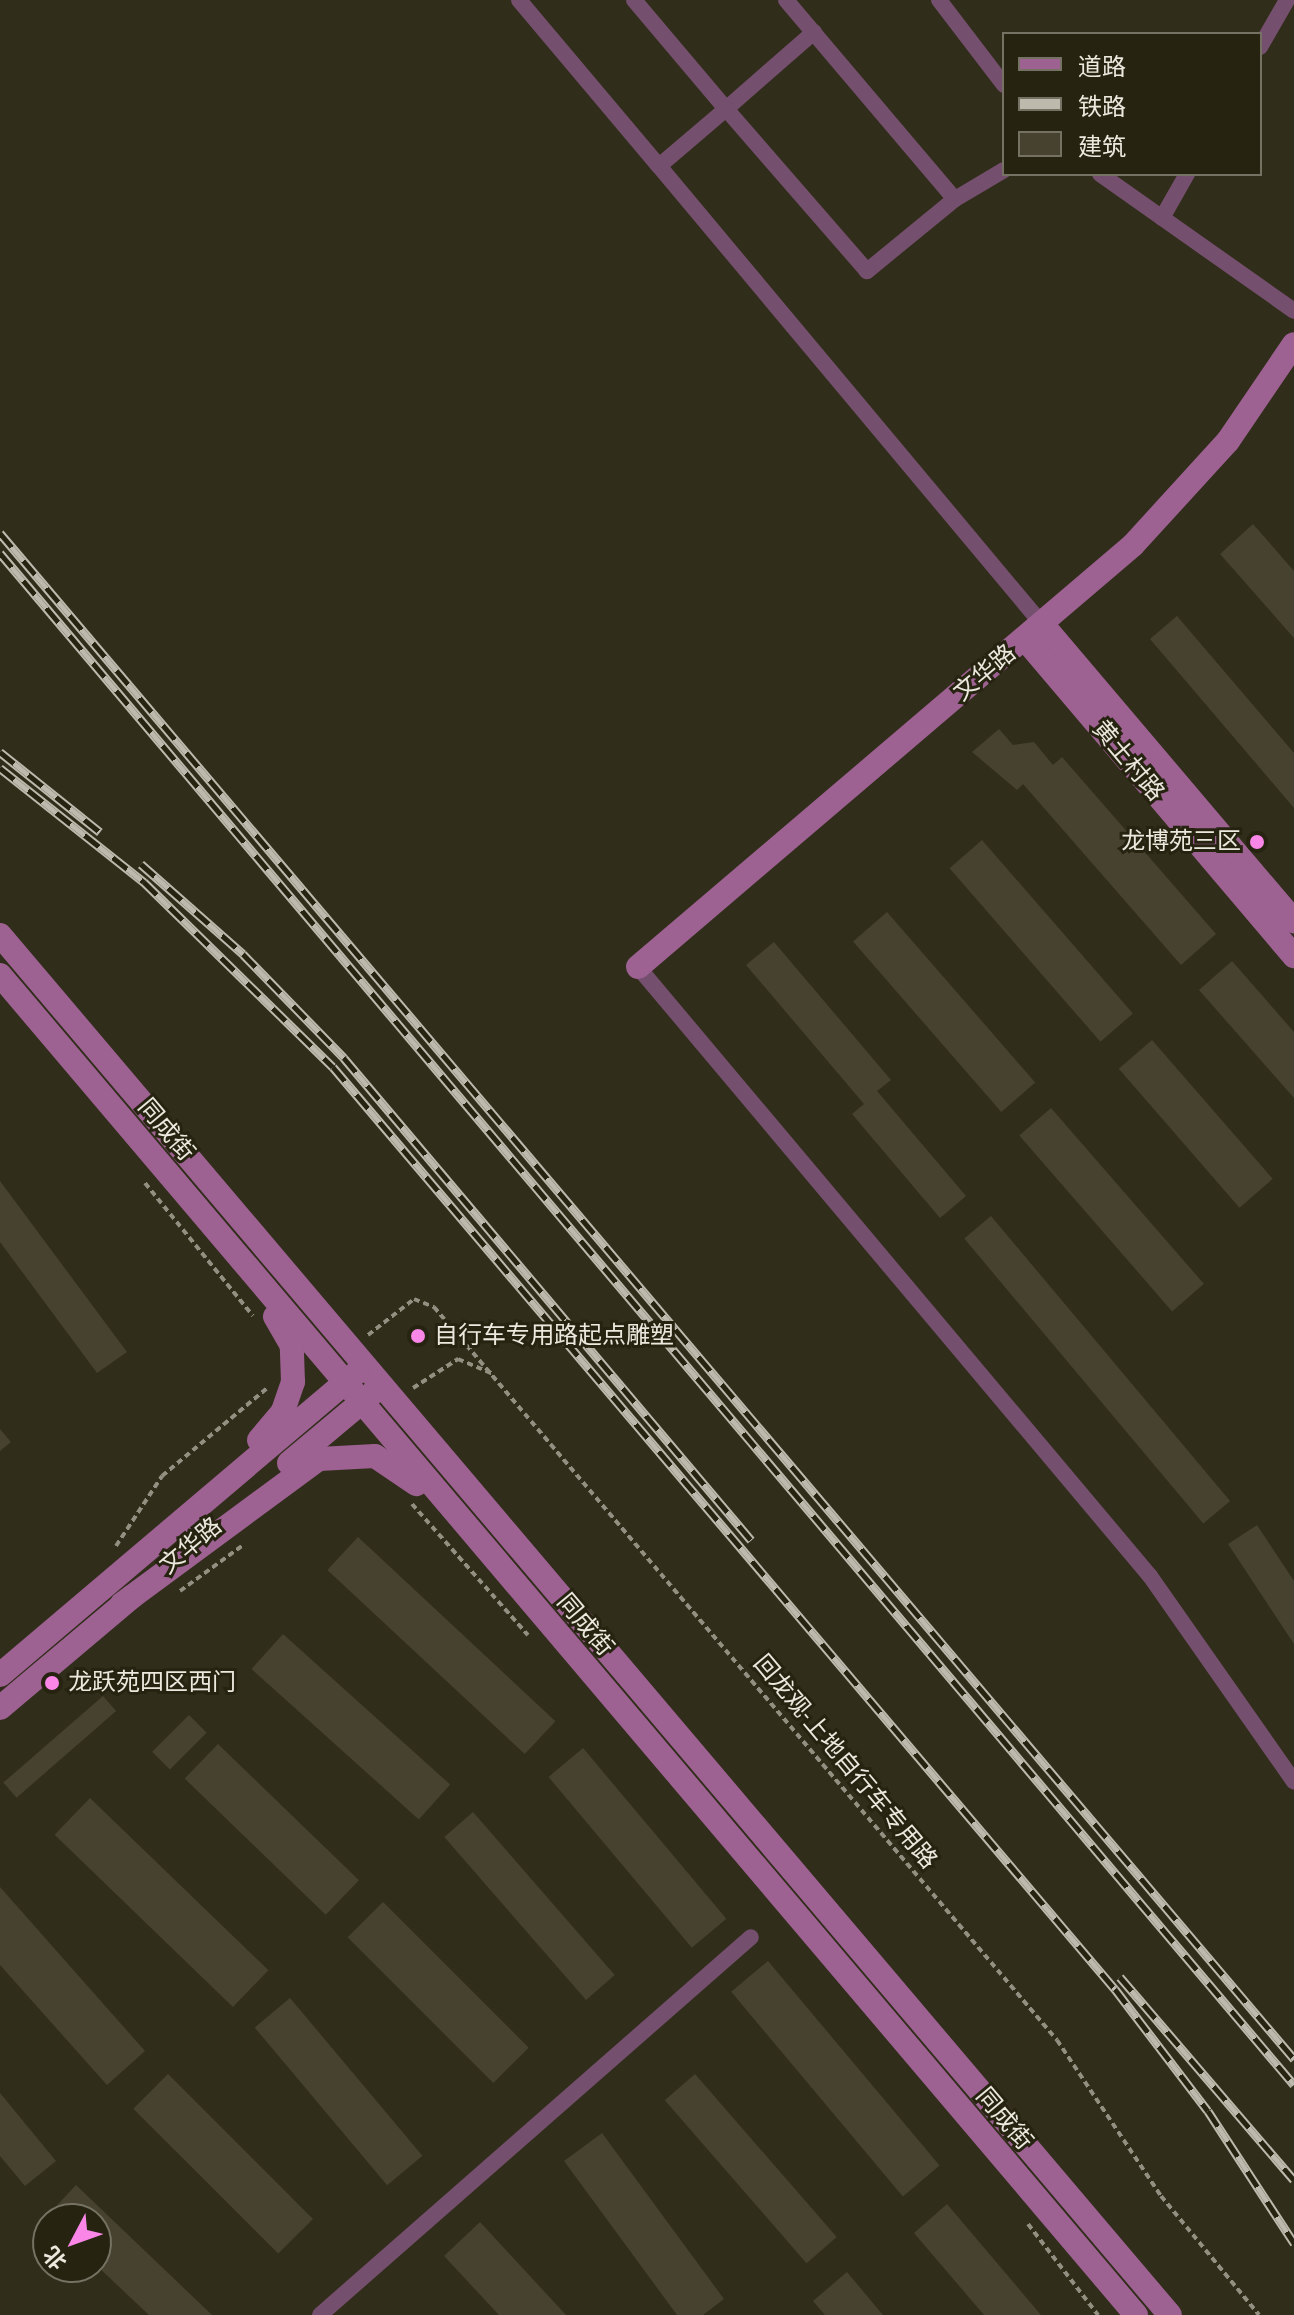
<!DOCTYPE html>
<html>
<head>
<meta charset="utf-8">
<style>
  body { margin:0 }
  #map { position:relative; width:1294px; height:2315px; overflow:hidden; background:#312d1b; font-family:"Roboto Condensed","Noto Sans SC",sans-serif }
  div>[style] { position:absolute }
  .building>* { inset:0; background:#46422f; transform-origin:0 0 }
  .path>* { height:4px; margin-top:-2px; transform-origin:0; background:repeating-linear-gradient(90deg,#938f81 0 6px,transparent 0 10px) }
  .street>* { height:16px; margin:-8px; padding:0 8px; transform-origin:8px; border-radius:8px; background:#754f6e }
  .secondary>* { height:24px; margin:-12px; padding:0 12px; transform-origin:12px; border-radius:12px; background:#9d6192 }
  .rail>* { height:9px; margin-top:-4.5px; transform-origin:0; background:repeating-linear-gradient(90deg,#272311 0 18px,#bdbaad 0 36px); box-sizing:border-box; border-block:2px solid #bdbaad }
  .dots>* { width:22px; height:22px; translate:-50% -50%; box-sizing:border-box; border:4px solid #272311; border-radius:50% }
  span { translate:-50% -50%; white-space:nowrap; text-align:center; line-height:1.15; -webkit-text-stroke:6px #272311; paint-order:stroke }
  .street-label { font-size:24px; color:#ebe8dd }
  .poi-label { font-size:24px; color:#ebe8dd }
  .right { translate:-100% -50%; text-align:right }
  .left { translate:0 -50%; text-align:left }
  .legend { position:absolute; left:1002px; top:32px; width:260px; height:144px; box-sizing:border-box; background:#272311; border:2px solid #757263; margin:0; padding:10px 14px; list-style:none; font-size:24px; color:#ebe8dd }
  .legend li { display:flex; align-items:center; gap:16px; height:40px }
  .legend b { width:40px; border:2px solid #757263 }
  .north { position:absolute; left:32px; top:2203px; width:80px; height:80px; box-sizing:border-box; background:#272311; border:2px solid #757263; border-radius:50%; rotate:229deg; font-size:22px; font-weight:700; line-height:32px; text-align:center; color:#ebe8dd }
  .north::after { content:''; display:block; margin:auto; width:28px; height:36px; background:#fa87e7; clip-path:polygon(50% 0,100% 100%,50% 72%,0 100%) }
</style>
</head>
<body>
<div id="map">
  <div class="building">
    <div style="clip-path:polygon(1253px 524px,1294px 571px,1294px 638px,1220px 554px)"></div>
    <div style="clip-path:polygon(1177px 616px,1294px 753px,1294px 808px,1150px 639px)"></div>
    <div style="clip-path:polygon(999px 729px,1013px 745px,1034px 742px,1053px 765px,1062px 757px,1216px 934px,1181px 965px,1023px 784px,1017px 790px,972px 752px)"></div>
    <div style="left:982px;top:840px;width:230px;height:43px;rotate:49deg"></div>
    <div style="left:887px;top:912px;width:226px;height:45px;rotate:49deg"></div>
    <div style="clip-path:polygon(774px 942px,891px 1080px,877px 1091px,966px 1196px,940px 1218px,852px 1114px,864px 1104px,746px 965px)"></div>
    <div style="clip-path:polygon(1232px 961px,1294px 1032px,1294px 1098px,1199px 990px)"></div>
    <div style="left:1152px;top:1040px;width:184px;height:44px;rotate:49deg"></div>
    <div style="left:1051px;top:1108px;width:233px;height:42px;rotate:49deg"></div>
    <div style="clip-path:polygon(0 1181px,127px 1352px,97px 1373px,0 1242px)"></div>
    <div style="left:991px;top:1216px;width:372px;height:35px;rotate:50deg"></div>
    <div style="clip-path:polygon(0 1429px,11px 1442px,0 1451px)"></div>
    <div style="clip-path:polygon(1257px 1525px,1294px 1581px,1294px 1644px,1228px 1544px)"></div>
    <div style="left:358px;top:1537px;width:270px;height:45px;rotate:43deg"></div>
    <div style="left:283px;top:1634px;width:225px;height:47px;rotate:42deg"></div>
    <div style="left:103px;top:1696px;width:20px;height:132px;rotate:49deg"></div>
    <div style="left:189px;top:1715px;width:25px;height:52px;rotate:45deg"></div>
    <div style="left:218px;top:1744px;width:196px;height:48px;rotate:44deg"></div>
    <div style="left:583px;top:1748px;width:223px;height:45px;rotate:50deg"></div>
    <div style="left:90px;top:1798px;width:248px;height:51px;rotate:44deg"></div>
    <div style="left:473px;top:1812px;width:216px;height:38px;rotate:49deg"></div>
    <div style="clip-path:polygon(0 1887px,145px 2051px,107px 2085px,0 1965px)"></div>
    <div style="left:383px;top:1902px;width:206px;height:50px;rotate:45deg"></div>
    <div style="left:768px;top:1961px;width:267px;height:48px;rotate:50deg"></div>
    <div style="left:290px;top:1998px;width:206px;height:46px;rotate:50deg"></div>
    <div style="left:168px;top:2074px;width:205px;height:49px;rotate:45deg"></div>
    <div style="left:695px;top:2074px;width:216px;height:40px;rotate:49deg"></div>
    <div style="clip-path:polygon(0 2093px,56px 2161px,25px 2186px,0 2156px)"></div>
    <div style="clip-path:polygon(602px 2133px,724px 2299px,703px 2315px,677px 2315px,564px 2161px)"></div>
    <div style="clip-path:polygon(76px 2185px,212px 2315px,149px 2315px,96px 2265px,96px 2219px,46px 2217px)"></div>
    <div style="clip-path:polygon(947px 2204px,1041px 2315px,984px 2315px,914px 2233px)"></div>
    <div style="clip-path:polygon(480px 2222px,566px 2315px,499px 2315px,444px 2256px)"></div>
    <div style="clip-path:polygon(847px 2272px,883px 2315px,825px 2315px,813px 2301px)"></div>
  </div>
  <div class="path">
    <div style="left:145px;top:1183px;width:171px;rotate:50.9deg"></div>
    <div style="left:368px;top:1335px;width:58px;rotate:-38deg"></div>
    <div style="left:414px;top:1299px;width:22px;rotate:22deg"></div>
    <div style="left:434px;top:1307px;width:962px;rotate:49.64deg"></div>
    <div style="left:1057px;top:2040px;width:187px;rotate:56.3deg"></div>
    <div style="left:1161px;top:2196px;width:154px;rotate:50.5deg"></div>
    <div style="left:413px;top:1388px;width:54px;rotate:-32.8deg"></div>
    <div style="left:458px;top:1359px;width:38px;rotate:23deg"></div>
    <div style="left:412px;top:1504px;width:175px;rotate:48.5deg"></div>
    <div style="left:116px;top:1546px;width:84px;rotate:-56.7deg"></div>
    <div style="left:162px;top:1476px;width:136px;rotate:-39.9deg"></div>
    <div style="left:180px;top:1591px;width:78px;rotate:-36.1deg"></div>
    <div style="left:1028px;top:2224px;width:115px;rotate:52.4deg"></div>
  </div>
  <div class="street">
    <div style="left:519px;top:0;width:217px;rotate:49.9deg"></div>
    <div style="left:634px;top:0;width:143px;rotate:49.8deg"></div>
    <div style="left:726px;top:109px;width:117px;rotate:-41.2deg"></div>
    <div style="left:786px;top:0;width:261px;rotate:49.7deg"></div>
    <div style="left:939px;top:0;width:107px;rotate:52.6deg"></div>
    <div style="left:1260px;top:47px;width:54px;rotate:-60.1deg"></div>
    <div style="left:1004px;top:170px;width:57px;rotate:149.4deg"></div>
    <div style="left:955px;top:199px;width:114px;rotate:140.7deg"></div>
    <div style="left:867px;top:271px;width:215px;rotate:-131deg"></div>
    <div style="left:726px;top:109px;width:88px;rotate:139.6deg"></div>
    <div style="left:659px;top:166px;width:597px;rotate:50.1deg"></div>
    <div style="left:1100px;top:174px;width:237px;rotate:35.2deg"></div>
    <div style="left:1162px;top:218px;width:51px;rotate:-60.4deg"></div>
    <div style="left:638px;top:967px;width:796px;rotate:49.95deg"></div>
    <div style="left:1150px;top:1576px;width:251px;rotate:55deg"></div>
    <div style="left:320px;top:2315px;width:573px;rotate:-41.25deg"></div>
  </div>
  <div class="secondary">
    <div style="left:1042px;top:624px;width:390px;rotate:49.7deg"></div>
    <div style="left:1025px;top:639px;width:416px;rotate:49.7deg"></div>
    <div style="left:0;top:935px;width:1809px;rotate:49.71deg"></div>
    <div style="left:638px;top:967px;width:650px;rotate:-40.45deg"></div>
    <div style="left:1133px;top:545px;width:141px;rotate:-47.6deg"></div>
    <div style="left:1228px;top:441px;width:117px;rotate:-55.8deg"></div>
    <div style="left:0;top:975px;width:1757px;rotate:49.71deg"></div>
    <div style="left:259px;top:1440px;width:38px;rotate:-50deg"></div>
    <div style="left:283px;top:1411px;width:31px;rotate:-71deg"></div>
    <div style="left:293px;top:1382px;width:36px;rotate:-92deg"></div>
    <div style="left:292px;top:1346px;width:34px;rotate:-120deg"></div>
    <div style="left:289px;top:1463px;width:111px;rotate:-39.9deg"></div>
    <div style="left:122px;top:1604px;width:245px;rotate:-36.4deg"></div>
    <div style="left:319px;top:1459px;width:56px;rotate:-3.1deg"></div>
    <div style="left:375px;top:1456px;width:50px;rotate:34.3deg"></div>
    <div style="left:0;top:1675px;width:468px;rotate:-40.3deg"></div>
    <div style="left:0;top:1708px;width:174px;rotate:-40.1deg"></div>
  </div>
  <div class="rail">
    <div style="left:0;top:533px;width:2001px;rotate:49.7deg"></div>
    <div style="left:0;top:553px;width:2005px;rotate:49.81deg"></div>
    <div style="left:0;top:752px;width:128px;rotate:38.7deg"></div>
    <div style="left:0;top:768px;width:184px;rotate:38.4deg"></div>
    <div style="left:144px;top:882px;width:264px;rotate:44.4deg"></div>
    <div style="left:333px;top:1067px;width:1209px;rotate:49.7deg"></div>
    <div style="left:1115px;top:1989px;width:153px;rotate:52.7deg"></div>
    <div style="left:1208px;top:2111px;width:158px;rotate:56.9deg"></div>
    <div style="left:141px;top:864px;width:136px;rotate:41.4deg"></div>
    <div style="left:243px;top:954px;width:145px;rotate:45.8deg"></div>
    <div style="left:344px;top:1058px;width:631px;rotate:49.82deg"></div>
    <div style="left:1120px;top:1977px;width:267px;rotate:49.4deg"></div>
  </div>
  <div class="dots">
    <div style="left:1257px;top:842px;background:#fa87e7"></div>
    <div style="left:418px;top:1336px;background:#fa87e7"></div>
    <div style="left:52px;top:1683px;background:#fa87e7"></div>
  </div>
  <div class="street-label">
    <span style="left:985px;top:673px;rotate:-40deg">文华路</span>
    <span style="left:1128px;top:761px;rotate:50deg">黄土村路</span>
    <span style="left:166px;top:1130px;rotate:50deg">同成街</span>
    <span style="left:191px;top:1546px;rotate:-40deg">文华路</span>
    <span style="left:585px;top:1625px;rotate:50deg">同成街</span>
    <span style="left:845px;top:1762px;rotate:50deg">回龙观-上地自行车专用路</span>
    <span style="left:1004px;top:2119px;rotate:50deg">同成街</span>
  </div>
  <div class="poi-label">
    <span class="right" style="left:1241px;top:842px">龙博苑三区</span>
    <span class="left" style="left:434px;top:1336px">自行车专用路起点雕塑</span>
    <span class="left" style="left:68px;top:1683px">龙跃苑四区西门</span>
  </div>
  <ul class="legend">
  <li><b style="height:10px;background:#9d6192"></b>道路</li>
  <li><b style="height:10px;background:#bdbaad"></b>铁路</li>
  <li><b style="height:22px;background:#46422f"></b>建筑</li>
  </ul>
  <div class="north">北</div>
</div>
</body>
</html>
